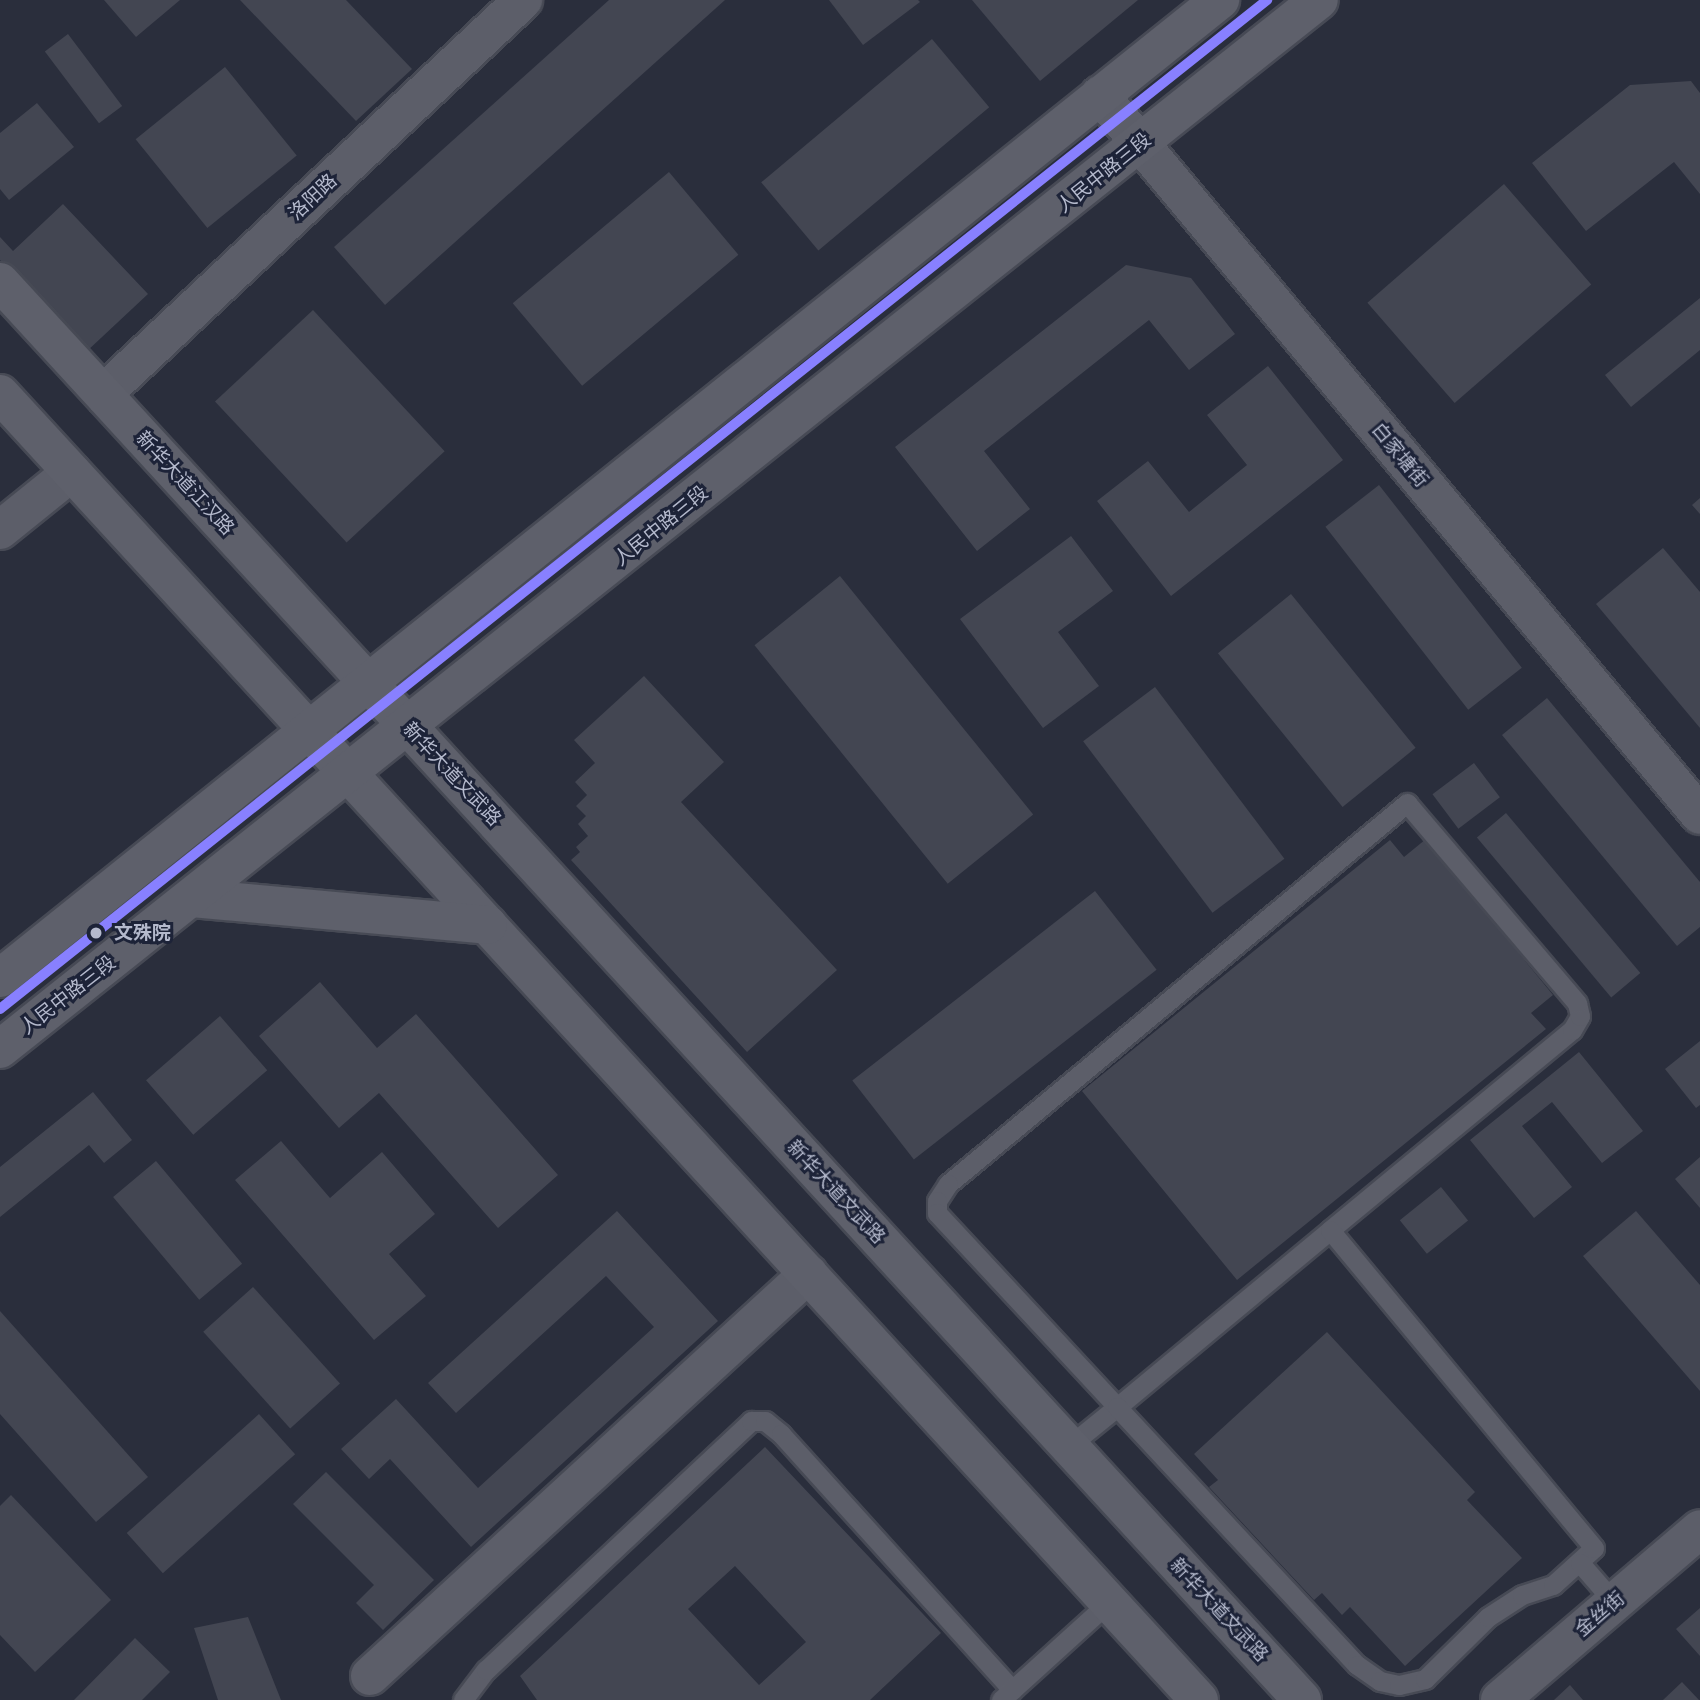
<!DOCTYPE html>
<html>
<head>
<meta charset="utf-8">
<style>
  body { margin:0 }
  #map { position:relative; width:1700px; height:1700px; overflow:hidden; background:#2a2e3c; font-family:Ubuntu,"Noto Sans SC",sans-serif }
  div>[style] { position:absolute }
  .building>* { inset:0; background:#434652; transform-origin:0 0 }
  .roads { filter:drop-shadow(2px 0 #474a55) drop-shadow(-2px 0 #474a55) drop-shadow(0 2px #474a55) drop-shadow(0 -2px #474a55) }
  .lane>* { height:19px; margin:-9.5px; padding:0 9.5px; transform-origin:9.5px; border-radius:9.5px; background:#5c5e69 }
  .street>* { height:38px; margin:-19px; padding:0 19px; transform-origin:19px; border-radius:19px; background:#5c5e69 }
  .primary>* { height:38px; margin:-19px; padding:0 19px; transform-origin:19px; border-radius:19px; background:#5e606b }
  .metro-1>* { height:10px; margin:-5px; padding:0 5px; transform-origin:5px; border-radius:5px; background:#8880ff }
  .dots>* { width:19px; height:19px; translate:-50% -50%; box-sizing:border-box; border:4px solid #1d2338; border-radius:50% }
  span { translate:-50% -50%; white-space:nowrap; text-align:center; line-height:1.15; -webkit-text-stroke:6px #1d2338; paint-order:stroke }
  .street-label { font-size:19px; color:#b5bacd }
  .stop-label { font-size:19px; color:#b5bacd; font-weight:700 }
  .left { translate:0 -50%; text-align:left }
</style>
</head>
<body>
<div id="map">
  <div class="building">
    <div style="clip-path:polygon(104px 0,180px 0,136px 37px)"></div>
    <div style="clip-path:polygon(240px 0,346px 0,412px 69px,356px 121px)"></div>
    <div style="clip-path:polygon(609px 0,725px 0,385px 305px,334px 247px)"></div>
    <div style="clip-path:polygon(829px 0,918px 0,920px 2px,863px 45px)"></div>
    <div style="clip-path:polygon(972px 0,1138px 0,1040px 81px)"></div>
    <div style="left:68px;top:34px;width:90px;height:29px;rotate:53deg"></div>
    <div style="left:932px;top:39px;width:89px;height:223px;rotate:50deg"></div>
    <div style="left:225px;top:67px;width:114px;height:115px;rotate:51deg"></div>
    <div style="clip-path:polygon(1691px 81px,1700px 93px,1700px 194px,1674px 162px,1586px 231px,1532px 163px,1630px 85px)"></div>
    <div style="clip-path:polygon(37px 103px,74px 147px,9px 200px,0 189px,0 133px)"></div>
    <div style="left:669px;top:172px;width:108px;height:204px;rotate:50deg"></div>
    <div style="left:1504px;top:184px;width:133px;height:181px;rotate:49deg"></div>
    <div style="clip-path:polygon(63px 204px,148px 294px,86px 352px,0 260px,0 237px,13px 251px)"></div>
    <div style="clip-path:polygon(1126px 265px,1191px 278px,1235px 334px,1189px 370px,1149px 320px,984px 451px,1030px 509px,977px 551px,895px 447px)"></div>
    <div style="clip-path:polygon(1700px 298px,1700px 350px,1631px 407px,1605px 375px)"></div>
    <div style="left:313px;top:310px;width:193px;height:134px;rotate:47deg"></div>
    <div style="clip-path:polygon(1268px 366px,1343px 460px,1171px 596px,1097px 501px,1148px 461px,1189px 512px,1247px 465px,1207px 415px)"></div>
    <div style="left:1379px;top:485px;width:232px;height:68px;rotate:52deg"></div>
    <div style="clip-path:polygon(1700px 498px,1700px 514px,1692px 505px)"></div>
    <div style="clip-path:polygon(1071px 536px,1113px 591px,1058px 632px,1099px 686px,1043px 728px,960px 619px)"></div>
    <div style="clip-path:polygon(1663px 548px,1700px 592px,1700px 728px,1596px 604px)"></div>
    <div style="left:840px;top:576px;width:307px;height:110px;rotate:51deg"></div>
    <div style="left:1291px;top:594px;width:198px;height:94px;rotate:51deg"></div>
    <div style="clip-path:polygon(644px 676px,724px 762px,681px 802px,837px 970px,747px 1052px,571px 860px,580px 852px,576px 847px,588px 836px,578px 824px,586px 816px,576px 806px,587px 795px,575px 782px,595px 763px,574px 740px)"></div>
    <div style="left:1155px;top:687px;width:215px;height:90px;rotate:53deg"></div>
    <div style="clip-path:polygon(1547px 698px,1700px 882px,1700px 927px,1677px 946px,1502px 735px)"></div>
    <div style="left:1474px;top:763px;width:43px;height:52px;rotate:53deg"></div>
    <div style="left:1506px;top:813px;width:209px;height:38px;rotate:50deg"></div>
    <div style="clip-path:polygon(1426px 839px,1553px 995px,1531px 1013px,1546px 1029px,1237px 1280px,1082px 1091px,1390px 840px,1404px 857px)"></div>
    <div style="left:1095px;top:891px;width:100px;height:308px;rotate:52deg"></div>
    <div style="clip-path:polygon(320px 982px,377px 1048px,416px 1014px,558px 1175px,498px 1228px,379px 1093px,339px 1128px,259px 1036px)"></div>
    <div style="left:220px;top:1016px;width:72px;height:98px;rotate:49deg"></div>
    <div style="clip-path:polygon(1700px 1041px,1700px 1105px,1696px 1108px,1665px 1069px)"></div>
    <div style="clip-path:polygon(1579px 1052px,1643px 1131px,1602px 1163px,1552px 1102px,1522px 1126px,1572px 1187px,1534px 1218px,1470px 1140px)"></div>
    <div style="clip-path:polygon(93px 1092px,132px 1140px,104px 1163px,89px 1145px,0 1217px,0 1167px)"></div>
    <div style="clip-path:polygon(281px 1141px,330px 1198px,382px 1152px,435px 1214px,389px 1254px,426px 1296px,374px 1340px,235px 1180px)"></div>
    <div style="clip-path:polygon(1700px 1157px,1700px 1208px,1675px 1179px)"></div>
    <div style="left:156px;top:1161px;width:134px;height:56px;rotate:50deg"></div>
    <div style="left:1441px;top:1187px;width:43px;height:53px;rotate:51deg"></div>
    <div style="clip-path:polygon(617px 1211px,718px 1321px,471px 1547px,390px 1459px,369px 1479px,341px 1449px,396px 1399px,478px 1488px,654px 1327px,606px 1276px,456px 1413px,428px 1383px)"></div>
    <div style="clip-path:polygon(1636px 1211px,1700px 1285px,1700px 1391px,1583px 1256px)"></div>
    <div style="left:253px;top:1287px;width:130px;height:67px;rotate:48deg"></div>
    <div style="clip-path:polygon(0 1311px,148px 1477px,96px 1522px,0 1414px)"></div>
    <div style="clip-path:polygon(1327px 1332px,1475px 1492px,1467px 1500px,1522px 1558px,1405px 1666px,1350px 1607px,1342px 1615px,1322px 1593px,1314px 1600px,1209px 1487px,1218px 1480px,1194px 1454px)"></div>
    <div style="left:259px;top:1414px;width:54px;height:178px;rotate:48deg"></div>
    <div style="clip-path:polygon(evenodd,765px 1447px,941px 1633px,870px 1700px,537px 1700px,520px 1676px,765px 1447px,735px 1566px,806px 1642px,759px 1685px,688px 1609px,735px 1566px)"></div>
    <div style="clip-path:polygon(326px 1472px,434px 1580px,383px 1630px,356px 1603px,374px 1585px,293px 1504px)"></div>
    <div style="clip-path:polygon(11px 1495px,111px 1600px,35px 1672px,0 1635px,0 1506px)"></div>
    <div style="clip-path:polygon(1700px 1608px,1700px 1656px,1676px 1629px)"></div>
    <div style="clip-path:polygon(248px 1617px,281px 1700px,218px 1700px,194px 1628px)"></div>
    <div style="clip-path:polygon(135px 1638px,170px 1672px,142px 1700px,74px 1700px)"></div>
    <div style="clip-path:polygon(1682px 1682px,1699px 1700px,1663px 1700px)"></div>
    <div style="clip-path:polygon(1570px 1685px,1583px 1700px,1554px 1700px)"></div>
  </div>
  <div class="roads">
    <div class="lane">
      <div style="left:1069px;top:1446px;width:62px;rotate:-39.1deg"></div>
      <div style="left:1117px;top:1407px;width:277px;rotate:-39.7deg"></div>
      <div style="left:1330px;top:1230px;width:314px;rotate:-39.6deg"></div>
      <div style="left:1572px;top:1030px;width:16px;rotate:-60deg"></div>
      <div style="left:1580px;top:1016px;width:13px;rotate:-103deg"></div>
      <div style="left:1577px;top:1003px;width:262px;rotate:-130.4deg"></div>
      <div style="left:1407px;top:803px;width:597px;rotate:140.31deg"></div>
      <div style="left:948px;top:1184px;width:20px;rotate:123deg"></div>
      <div style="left:937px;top:1201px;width:12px;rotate:90deg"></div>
      <div style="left:937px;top:1213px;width:265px;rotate:47.1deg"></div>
      <div style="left:1117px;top:1407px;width:352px;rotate:47.1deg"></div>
      <div style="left:1357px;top:1665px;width:28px;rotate:35deg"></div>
      <div style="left:1380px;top:1681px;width:19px;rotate:12deg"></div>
      <div style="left:1399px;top:1685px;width:27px;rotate:-13deg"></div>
      <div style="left:1425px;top:1679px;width:88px;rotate:-44.5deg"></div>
      <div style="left:1488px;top:1617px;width:40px;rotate:-32.9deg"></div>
      <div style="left:1522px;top:1595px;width:33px;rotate:-18deg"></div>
      <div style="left:1553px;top:1585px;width:55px;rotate:-42.1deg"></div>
      <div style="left:1594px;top:1548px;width:413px;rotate:-129.7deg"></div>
      <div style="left:1580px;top:1563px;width:52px;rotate:48.9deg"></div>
      <div style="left:463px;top:1700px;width:38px;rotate:-53deg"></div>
      <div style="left:486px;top:1670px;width:364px;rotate:-43.2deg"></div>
      <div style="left:751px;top:1421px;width:14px"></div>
      <div style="left:765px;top:1421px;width:21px;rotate:39deg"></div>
      <div style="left:781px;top:1434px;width:345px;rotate:47.9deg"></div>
      <div style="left:1001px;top:1700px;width:146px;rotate:-42.2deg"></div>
    </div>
    <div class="street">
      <div style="left:1100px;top:95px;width:937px;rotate:50.19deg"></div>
      <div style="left:103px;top:394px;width:576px;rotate:-43.17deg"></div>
      <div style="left:0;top:530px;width:92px;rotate:-38.9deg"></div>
      <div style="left:370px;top:1676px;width:595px;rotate:-42.55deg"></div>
      <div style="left:1500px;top:1700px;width:263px;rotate:-40.5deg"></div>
    </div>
    <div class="primary">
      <div style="left:0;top:282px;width:1925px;rotate:47.44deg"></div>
      <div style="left:0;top:394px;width:1773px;rotate:47.45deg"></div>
      <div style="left:192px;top:898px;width:297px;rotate:5.2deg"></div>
      <div style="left:0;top:978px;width:1564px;rotate:-38.72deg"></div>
      <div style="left:0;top:1049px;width:1685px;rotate:-38.5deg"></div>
    </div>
  </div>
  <div class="metro-1">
    <div style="left:0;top:1009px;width:1620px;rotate:-38.53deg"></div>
  </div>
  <div class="dots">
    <div style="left:96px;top:933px;background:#b5bacd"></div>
  </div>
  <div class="street-label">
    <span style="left:1104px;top:173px;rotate:-39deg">人民中路三段</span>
    <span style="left:313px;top:197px;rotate:-43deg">洛阳路</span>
    <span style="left:1400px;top:455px;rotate:50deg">白家塘街</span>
    <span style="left:185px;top:483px;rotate:47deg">新华大道江汉路</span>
    <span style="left:661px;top:526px;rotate:-39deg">人民中路三段</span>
    <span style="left:452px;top:774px;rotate:47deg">新华大道文武路</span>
    <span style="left:68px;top:995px;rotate:-38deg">人民中路三段</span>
    <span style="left:836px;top:1192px;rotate:47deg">新华大道文武路</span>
    <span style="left:1219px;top:1610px;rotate:47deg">新华大道文武路</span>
    <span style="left:1600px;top:1614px;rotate:-41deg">金丝街</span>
  </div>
  <div class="stop-label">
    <span class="left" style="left:114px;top:933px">文殊院</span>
  </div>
</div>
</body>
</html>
